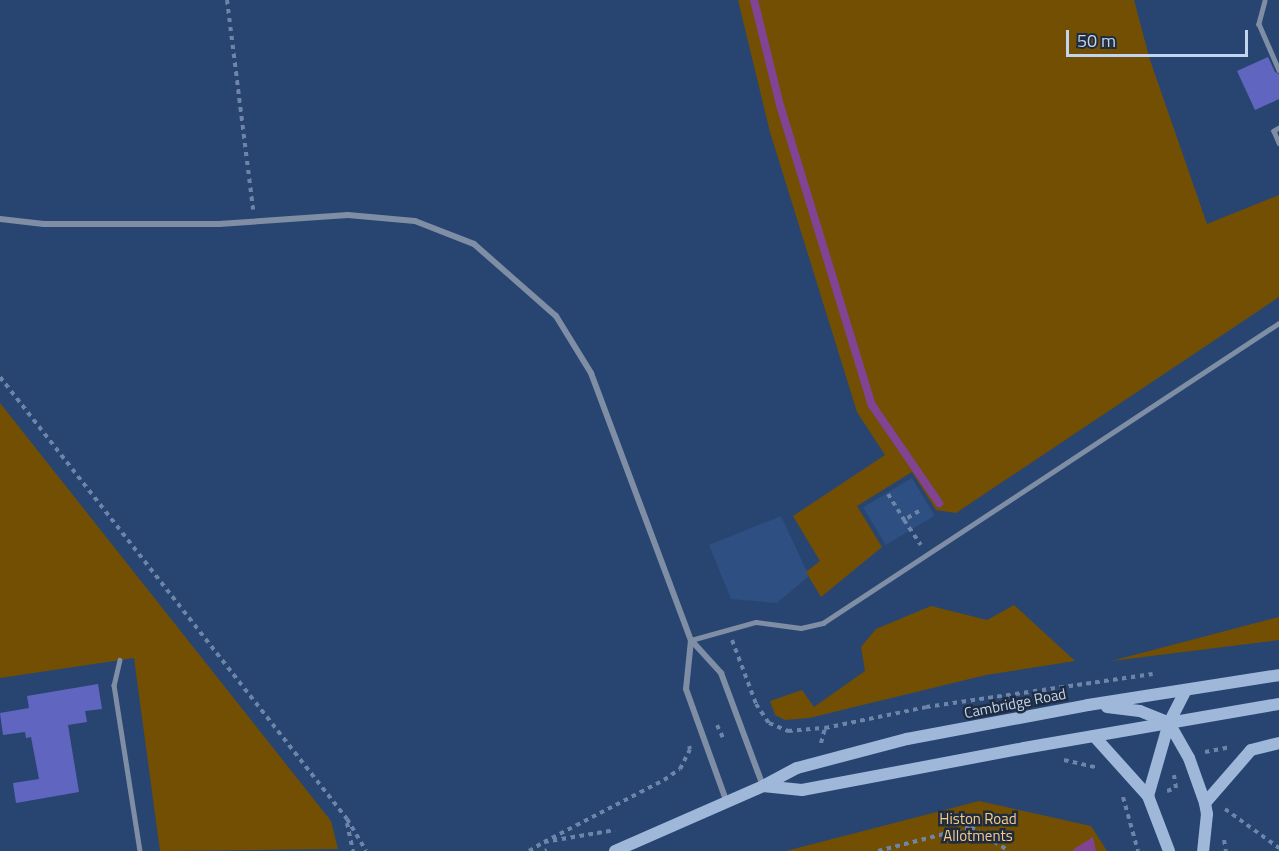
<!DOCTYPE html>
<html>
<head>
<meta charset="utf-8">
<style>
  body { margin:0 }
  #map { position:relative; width:1279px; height:851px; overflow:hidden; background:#284571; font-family:"Titillium Web",sans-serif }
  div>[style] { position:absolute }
  .built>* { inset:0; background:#2e4f81; transform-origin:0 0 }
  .green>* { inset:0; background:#724f03 }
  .water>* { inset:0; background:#814393 }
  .stream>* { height:8px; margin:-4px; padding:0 4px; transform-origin:4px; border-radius:4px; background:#814393 }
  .building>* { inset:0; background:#6065c0 }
  .path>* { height:4px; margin-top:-2px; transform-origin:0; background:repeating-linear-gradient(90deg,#6d85a9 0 4.5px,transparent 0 9px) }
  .lane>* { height:4.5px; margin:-2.25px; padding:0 2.25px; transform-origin:2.25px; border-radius:2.25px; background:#7f8ea4 }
  .street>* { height:6px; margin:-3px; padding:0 3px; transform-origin:3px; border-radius:3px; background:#7f8ea4 }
  .secondary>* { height:12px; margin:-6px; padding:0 6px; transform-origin:6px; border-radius:6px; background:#9fb7d9 }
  span { translate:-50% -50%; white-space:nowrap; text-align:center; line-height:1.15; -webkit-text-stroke:5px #1f2c40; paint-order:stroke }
  .street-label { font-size:15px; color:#c3d4ee }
  .park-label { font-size:15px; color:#f8cb85 }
  .scale { position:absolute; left:1066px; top:30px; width:182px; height:27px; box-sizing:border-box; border:3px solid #c3d4ee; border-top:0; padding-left:8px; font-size:18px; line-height:21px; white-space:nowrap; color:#c3d4ee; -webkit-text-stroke:4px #1f2c40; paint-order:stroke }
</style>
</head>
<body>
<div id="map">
  <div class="built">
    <div style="left:912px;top:478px;width:44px;height:57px;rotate:59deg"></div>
    <div style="clip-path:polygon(781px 516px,809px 576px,777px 603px,731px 599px,709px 545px)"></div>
  </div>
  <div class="green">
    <div style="clip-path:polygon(738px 0,1134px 0,1150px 60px,1207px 224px,1279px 195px,1279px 297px,956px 513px,936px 510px,912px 472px,857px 506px,882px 547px,821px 597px,806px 572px,820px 561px,793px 516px,885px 455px,857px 412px,770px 132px)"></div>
    <div style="clip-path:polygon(0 403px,331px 821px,338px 849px,160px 851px,134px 658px,0 678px)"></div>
    <div style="clip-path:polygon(1014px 605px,1075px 661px,986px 675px,809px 718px,785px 720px,775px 715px,770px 701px,802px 690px,814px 707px,865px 671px,861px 647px,876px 629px,931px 606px,987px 620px)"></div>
    <div style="clip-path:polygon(1279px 617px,1279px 640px,1111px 661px)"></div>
    <div style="clip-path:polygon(979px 801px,1091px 826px,1107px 851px,786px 851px)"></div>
  </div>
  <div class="water">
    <div style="clip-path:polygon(1093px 837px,1096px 851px,1073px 851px,1074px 849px)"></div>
  </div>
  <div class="stream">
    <div style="left:754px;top:0;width:108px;rotate:76.1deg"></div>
    <div style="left:780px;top:105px;width:314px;rotate:73deg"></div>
    <div style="left:872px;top:405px;width:119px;rotate:55.6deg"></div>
  </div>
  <div class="building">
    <div style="clip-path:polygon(1268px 57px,1275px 72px,1279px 74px,1279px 99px,1255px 110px,1237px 71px)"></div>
    <div style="clip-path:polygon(98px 684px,102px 709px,85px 711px,87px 722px,68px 725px,79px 792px,16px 803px,13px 783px,39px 779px,31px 737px,26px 738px,25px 732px,3px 735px,0 713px,29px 708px,27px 696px)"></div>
  </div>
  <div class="path">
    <div style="left:227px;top:0;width:211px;rotate:82.9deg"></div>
    <div style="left:0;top:377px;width:562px;rotate:51.87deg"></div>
    <div style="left:347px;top:819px;width:37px;rotate:59deg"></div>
    <div style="left:888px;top:494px;width:31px;rotate:58deg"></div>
    <div style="left:919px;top:511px;width:17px;rotate:149deg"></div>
    <div style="left:904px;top:520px;width:30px;rotate:56deg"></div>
    <div style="left:732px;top:640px;width:68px;rotate:69.4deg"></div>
    <div style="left:756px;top:704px;width:23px;rotate:56deg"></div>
    <div style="left:769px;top:723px;width:21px;rotate:23deg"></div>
    <div style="left:788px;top:731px;width:37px;rotate:-5deg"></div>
    <div style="left:825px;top:728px;width:103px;rotate:-11.7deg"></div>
    <div style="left:926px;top:707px;width:229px;rotate:-8.3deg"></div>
    <div style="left:717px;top:725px;width:14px;rotate:65deg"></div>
    <div style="left:821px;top:743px;width:16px;rotate:-75deg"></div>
    <div style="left:1205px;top:752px;width:25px;rotate:-11deg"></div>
    <div style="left:1064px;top:760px;width:35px;rotate:13deg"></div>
    <div style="left:1167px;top:791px;width:9px;rotate:-18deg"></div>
    <div style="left:1176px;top:788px;width:13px;rotate:-99deg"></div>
    <div style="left:1123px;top:797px;width:56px;rotate:74.5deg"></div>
    <div style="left:1225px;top:809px;width:67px;rotate:35.8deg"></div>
    <div style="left:347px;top:823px;width:29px;rotate:78deg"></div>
    <div style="left:1224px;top:840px;width:11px;rotate:80deg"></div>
    <div style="left:544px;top:842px;width:135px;rotate:-27.3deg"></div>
    <div style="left:664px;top:780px;width:19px;rotate:-35deg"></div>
    <div style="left:680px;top:769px;width:22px;rotate:-63deg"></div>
    <div style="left:690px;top:749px;width:3px;rotate:-108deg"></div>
    <div style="left:529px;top:851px;width:17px;rotate:-31deg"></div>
    <div style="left:544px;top:842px;width:72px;rotate:-9.6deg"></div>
    <div style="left:545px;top:851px;width:2px;rotate:-27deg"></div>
    <div style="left:878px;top:851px;width:96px;rotate:-14.5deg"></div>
    <div style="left:971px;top:827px;width:45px;rotate:32.3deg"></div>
  </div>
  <div class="lane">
    <div style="left:1265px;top:1px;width:24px;rotate:105deg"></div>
    <div style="left:1259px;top:24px;width:50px;rotate:66.5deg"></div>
    <div style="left:1279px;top:128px;width:6px;rotate:149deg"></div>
    <div style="left:1274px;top:131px;width:13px;rotate:67deg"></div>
    <div style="left:691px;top:640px;width:67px;rotate:-15.5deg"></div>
    <div style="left:756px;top:622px;width:45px;rotate:7.6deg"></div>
    <div style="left:801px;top:628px;width:23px;rotate:-13deg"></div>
    <div style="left:823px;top:623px;width:546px;rotate:-33.34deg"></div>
    <div style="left:120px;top:660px;width:26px;rotate:103deg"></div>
    <div style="left:114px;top:685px;width:168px;rotate:81.1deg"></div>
  </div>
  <div class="street">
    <div style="left:0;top:219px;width:44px;rotate:6.5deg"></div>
    <div style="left:44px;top:224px;width:175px"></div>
    <div style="left:219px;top:224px;width:129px;rotate:-4deg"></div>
    <div style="left:348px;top:215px;width:67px;rotate:5.1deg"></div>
    <div style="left:415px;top:221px;width:63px;rotate:21.3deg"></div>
    <div style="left:474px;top:244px;width:109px;rotate:41.3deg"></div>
    <div style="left:556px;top:316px;width:67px;rotate:58.4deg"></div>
    <div style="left:591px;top:373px;width:285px;rotate:69.5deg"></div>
    <div style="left:691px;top:640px;width:45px;rotate:47.7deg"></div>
    <div style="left:721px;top:673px;width:121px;rotate:69.6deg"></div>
    <div style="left:691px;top:640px;width:49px;rotate:95.8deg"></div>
    <div style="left:686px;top:689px;width:118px;rotate:70.2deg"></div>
  </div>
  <div class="secondary">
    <div style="left:1107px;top:707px;width:33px;rotate:7deg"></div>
    <div style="left:1140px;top:711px;width:31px;rotate:22deg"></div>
    <div style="left:1169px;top:723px;width:40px;rotate:60.3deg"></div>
    <div style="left:1189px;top:758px;width:48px;rotate:70.4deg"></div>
    <div style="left:1205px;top:803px;width:11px;rotate:80deg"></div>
    <div style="left:1207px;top:814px;width:37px;rotate:96deg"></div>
    <div style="left:1094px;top:736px;width:81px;rotate:48deg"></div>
    <div style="left:1148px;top:796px;width:59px;rotate:69.1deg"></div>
    <div style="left:763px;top:786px;width:39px;rotate:6deg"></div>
    <div style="left:802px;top:790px;width:226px;rotate:-10.7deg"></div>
    <div style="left:1024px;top:748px;width:259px;rotate:-9.8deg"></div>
    <div style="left:1148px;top:796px;width:76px;rotate:-74deg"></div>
    <div style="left:1169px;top:723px;width:36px;rotate:-63deg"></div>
    <div style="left:1205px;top:803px;width:70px;rotate:-49deg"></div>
    <div style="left:1251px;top:750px;width:29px;rotate:-14deg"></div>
    <div style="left:615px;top:851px;width:162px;rotate:-23.7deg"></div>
    <div style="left:763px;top:786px;width:38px;rotate:-28deg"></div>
    <div style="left:797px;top:768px;width:114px;rotate:-14.8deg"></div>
    <div style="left:907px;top:739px;width:184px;rotate:-10.6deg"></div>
    <div style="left:1088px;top:705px;width:193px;rotate:-8.9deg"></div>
  </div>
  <div class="street-label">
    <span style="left:1015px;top:703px;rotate:-11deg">Cambridge Road</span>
  </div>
  <div class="park-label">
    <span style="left:978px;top:827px">Histon Road<br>Allotments</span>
  </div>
  <div class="scale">50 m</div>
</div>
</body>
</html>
